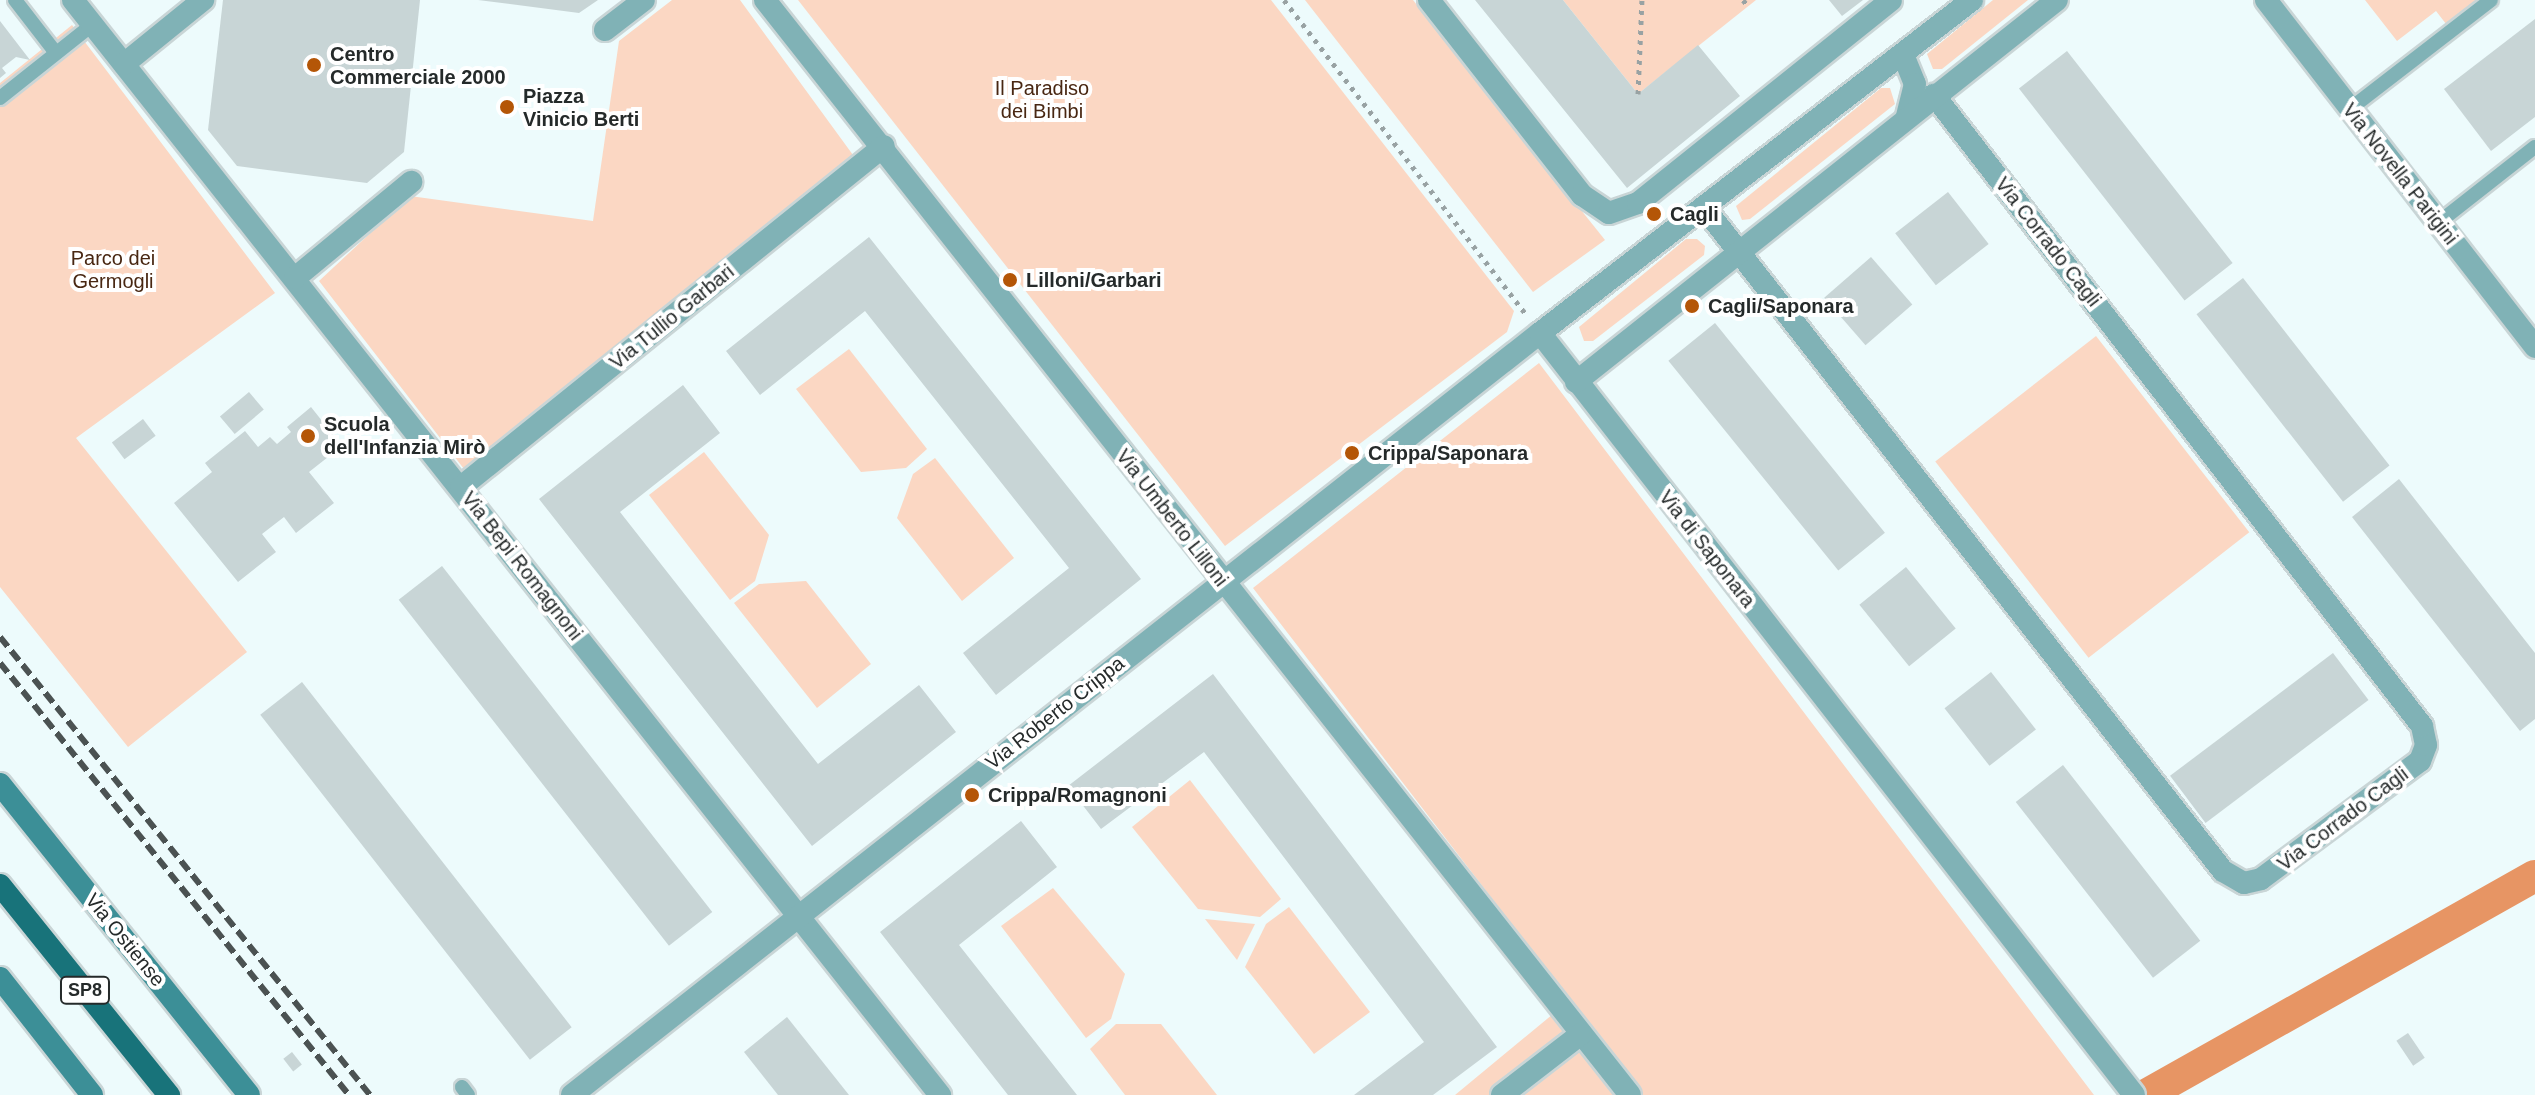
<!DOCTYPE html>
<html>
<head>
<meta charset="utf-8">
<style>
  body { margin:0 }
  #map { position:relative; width:2535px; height:1095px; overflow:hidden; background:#edfbfc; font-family:Helvetica,sans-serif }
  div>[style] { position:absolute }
  .green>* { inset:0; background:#fbd7c3; transform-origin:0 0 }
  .canal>* { height:32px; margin:-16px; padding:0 16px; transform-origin:16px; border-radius:16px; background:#e79564 }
  .building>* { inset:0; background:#c8d5d6; transform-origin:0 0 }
  .path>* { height:5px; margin-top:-2.5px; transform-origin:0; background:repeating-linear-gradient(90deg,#98a2a3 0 4px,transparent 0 10px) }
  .roads { filter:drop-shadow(2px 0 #c9d5d6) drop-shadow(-2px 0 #c9d5d6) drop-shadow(0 2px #c9d5d6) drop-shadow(0 -2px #c9d5d6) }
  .service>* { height:14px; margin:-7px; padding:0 7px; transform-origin:7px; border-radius:7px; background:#80b2b6 }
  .minor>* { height:22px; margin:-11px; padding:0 11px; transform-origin:11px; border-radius:11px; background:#80b2b6 }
  .tertiary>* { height:22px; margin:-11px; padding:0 11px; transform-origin:11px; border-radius:11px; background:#80b2b6 }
  .secondary>* { height:22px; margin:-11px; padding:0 11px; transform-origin:11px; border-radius:11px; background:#3c8f97 }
  .primary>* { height:22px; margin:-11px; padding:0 11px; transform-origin:11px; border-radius:11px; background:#18737a }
  .rail>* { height:6px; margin-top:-3px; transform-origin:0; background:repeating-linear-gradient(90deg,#4b5252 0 12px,transparent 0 18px) }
  .dots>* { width:22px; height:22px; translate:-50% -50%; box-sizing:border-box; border:4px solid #fff; border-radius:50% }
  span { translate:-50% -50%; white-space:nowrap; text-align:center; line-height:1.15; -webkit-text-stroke:8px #fff; paint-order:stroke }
  .shield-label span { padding:2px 6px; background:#fff; border:2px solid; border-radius:6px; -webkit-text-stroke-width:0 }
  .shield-label { font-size:18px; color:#252a2a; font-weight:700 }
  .poi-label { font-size:20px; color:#252a2a; font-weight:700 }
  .left { translate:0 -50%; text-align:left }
  .park-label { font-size:20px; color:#482712 }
  .street-label { font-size:20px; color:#252a2a }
</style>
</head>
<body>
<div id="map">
  <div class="green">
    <div style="clip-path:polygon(672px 0,740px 0,853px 155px,464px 469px,319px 281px,410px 196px,593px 221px,619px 41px)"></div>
    <div style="clip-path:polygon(798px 0,1271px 0,1514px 311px,1507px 332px,1225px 546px)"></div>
    <div style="clip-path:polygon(1305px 0,1413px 0,1605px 240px,1533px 292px)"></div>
    <div style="clip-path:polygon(1563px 0,1756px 0,1638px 94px)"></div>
    <div style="clip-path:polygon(1993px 0,2028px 0,1942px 69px,1933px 69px,1927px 54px)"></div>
    <div style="clip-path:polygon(2365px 0,2486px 0,2450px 29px,2436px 11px,2397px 41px)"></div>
    <div style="clip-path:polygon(72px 25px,275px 293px,76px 438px,247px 652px,128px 747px,0 587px,0 83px)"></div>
    <div style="clip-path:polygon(1881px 88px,1890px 88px,1895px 104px,1750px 219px,1742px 220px,1736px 206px)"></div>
    <div style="clip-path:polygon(1686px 239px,1697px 239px,1705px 246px,1704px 255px,1593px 341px,1584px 341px,1579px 327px)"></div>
    <div style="left:2096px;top:336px;width:249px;height:204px;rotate:52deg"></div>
    <div style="clip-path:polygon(849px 349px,927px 449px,906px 468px,861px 472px,796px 389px)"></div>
    <div style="clip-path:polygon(1539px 363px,2094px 1095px,1455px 1095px,1570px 1000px,1253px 588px)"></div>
    <div style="clip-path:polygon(704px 452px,769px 535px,755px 581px,730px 600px,649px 495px)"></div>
    <div style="clip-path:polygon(935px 458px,1014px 558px,962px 601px,897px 518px,913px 474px)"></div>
    <div style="clip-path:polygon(806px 581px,871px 664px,817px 708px,734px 603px,759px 584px)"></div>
    <div style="clip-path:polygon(1190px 780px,1281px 899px,1260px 917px,1198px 909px,1132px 827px)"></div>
    <div style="clip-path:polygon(1053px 888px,1125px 974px,1111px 1019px,1086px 1038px,1001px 926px)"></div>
    <div style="clip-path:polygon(1289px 907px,1370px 1012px,1314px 1054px,1245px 967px,1266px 924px)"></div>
    <div style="clip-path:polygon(1205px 919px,1255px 924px,1237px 960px)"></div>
    <div style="clip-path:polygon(1116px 1024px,1161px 1024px,1217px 1095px,1125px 1095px,1090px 1049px)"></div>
  </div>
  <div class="canal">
    <div style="left:2146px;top:1095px;width:446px;rotate:-29.4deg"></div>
  </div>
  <div class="building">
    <div style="clip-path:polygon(223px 0,420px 0,404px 152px,367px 183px,237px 166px,208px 130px)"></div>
    <div style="clip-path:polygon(478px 0,598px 0,579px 13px)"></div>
    <div style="clip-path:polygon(1475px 0,1563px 0,1638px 94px,1698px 45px,1740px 96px,1627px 188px)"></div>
    <div style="clip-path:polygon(1829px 0,1863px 0,1842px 16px)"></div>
    <div style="clip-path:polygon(2535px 19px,2535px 117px,2491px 151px,2444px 89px)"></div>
    <div style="clip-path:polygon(0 21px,30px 60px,16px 57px,2px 68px,6px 73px,0 78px)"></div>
    <div style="left:2067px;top:51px;width:269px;height:61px;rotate:52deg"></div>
    <div style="left:1948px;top:192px;width:66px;height:67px;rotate:52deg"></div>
    <div style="clip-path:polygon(869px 237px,1141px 579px,996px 695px,963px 653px,1069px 568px,865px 311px,760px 395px,726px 351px)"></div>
    <div style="left:1871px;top:257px;width:63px;height:62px;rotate:49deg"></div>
    <div style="left:2243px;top:278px;width:238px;height:59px;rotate:52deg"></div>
    <div style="left:1715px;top:323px;width:270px;height:60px;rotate:51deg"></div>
    <div style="clip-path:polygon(683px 385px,720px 433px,620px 512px,818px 764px,919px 685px,956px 732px,812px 846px,539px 499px)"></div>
    <div style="left:249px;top:392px;width:23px;height:38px;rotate:50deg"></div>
    <div style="clip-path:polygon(311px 407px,342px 446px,309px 472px,334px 503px,296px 533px,284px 517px,262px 534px,276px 552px,238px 582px,174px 503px,212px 472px,205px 463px,245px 431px,258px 447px,270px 437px,277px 444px,291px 432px,287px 427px)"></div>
    <div style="left:143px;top:419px;width:21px;height:39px;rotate:53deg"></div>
    <div style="clip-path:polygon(2399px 479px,2535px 653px,2535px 719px,2520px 731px,2352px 517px)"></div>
    <div style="left:442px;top:566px;width:439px;height:55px;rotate:52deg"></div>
    <div style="left:1906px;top:567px;width:79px;height:60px;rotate:51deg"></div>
    <div style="left:2333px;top:653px;width:59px;height:204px;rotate:53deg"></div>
    <div style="left:1991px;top:672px;width:73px;height:59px;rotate:52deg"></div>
    <div style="clip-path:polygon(1213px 674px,1497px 1047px,1433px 1095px,1354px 1095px,1424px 1042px,1204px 752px,1101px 829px,1068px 786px)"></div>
    <div style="left:302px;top:682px;width:438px;height:53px;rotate:52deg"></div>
    <div style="left:2063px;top:765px;width:223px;height:60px;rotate:52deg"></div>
    <div style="clip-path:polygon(1021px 821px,1057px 867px,959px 945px,1077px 1095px,1008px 1095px,880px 932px)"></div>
    <div style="clip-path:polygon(787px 1017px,849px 1095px,778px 1095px,744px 1052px)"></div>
    <div style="left:2408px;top:1033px;width:30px;height:14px;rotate:56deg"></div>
    <div style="left:292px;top:1052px;width:16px;height:11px;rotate:52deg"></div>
  </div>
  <div class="path">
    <div style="left:1284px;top:0;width:395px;rotate:52.4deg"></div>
    <div style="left:1743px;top:0;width:8px;rotate:50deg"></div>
    <div style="left:1638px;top:94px;width:94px;rotate:-87.6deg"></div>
  </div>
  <div class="roads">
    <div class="service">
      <div style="left:15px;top:0;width:67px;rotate:52.3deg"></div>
      <div style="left:0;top:98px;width:119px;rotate:-38.5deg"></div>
      <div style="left:2350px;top:109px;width:178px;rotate:-37.7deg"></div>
      <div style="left:2438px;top:223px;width:123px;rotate:-38.1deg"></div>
      <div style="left:462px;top:1087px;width:10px;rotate:53deg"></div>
    </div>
    <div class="minor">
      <div style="left:73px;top:0;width:1397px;rotate:51.63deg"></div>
      <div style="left:765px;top:0;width:1395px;rotate:51.69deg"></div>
      <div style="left:1429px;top:0;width:248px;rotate:51.9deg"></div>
      <div style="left:1582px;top:195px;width:32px;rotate:34deg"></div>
      <div style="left:1609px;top:213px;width:31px;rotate:-19deg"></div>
      <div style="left:1638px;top:203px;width:324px;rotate:-38.7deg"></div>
      <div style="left:2266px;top:0;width:439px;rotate:52.2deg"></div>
      <div style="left:605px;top:30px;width:49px;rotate:-37.6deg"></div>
      <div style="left:1904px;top:57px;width:29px;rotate:68deg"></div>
      <div style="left:1915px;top:84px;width:34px;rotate:104deg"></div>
      <div style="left:124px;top:64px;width:102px;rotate:-39deg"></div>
      <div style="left:1706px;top:210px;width:839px;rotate:51.97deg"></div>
      <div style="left:2223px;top:871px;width:24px;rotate:30deg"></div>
      <div style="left:2244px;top:883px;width:17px;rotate:-13deg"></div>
      <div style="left:2261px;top:879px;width:198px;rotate:-36.6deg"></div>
      <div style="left:2420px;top:761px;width:17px;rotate:-69deg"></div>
      <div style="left:2426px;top:745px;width:19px;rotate:-102deg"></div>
      <div style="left:2422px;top:726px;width:798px;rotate:-127.72deg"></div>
      <div style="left:295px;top:278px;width:151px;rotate:-39.6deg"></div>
      <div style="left:461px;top:487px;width:543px;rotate:-38.87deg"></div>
      <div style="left:572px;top:1095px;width:1232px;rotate:-38.21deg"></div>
      <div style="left:1502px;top:1095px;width:100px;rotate:-37.7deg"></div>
    </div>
    <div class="tertiary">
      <div style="left:1972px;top:0;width:545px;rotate:142.37deg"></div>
      <div style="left:1540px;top:333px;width:966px;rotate:52.06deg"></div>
      <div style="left:1576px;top:382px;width:614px;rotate:-38.46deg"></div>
    </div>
    <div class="secondary">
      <div style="left:0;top:784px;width:398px;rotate:51.3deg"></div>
      <div style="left:0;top:978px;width:149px;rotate:51.8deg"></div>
    </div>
    <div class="primary">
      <div style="left:0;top:885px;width:270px;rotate:51.2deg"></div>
    </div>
  </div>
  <div class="rail">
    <div style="left:0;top:637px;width:589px;rotate:51.07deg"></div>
    <div style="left:0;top:663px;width:555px;rotate:51.07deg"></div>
  </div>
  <div class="dots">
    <div style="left:314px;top:65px;background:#b45607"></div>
    <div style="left:507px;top:107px;background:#b45607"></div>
    <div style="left:1654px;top:214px;background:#b45607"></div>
    <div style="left:1010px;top:280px;background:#b45607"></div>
    <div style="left:1692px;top:306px;background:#b45607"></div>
    <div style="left:308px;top:436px;background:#b45607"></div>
    <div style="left:1352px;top:453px;background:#b45607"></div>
    <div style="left:972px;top:795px;background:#b45607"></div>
  </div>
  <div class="shield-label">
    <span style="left:85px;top:990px">SP8</span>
  </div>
  <div class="poi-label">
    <span class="left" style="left:330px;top:66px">Centro<br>Commerciale 2000</span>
    <span class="left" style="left:523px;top:108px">Piazza<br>Vinicio Berti</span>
    <span class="left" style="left:1670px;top:214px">Cagli</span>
    <span class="left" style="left:1026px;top:280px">Lilloni/Garbari</span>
    <span class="left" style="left:1708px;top:306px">Cagli/Saponara</span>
    <span class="left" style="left:324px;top:436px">Scuola<br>dell'Infanzia Mirò</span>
    <span class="left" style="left:1368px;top:453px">Crippa/Saponara</span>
    <span class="left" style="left:988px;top:795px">Crippa/Romagnoni</span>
  </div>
  <div class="park-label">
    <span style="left:1042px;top:100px">Il Paradiso<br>dei Bimbi</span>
    <span style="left:113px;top:270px">Parco dei<br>Germogli</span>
  </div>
  <div class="street-label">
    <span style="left:2400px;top:174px;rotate:52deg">Via Novella Parigini</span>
    <span style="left:2048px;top:242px;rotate:52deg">Via Corrado Cagli</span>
    <span style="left:672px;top:317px;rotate:-39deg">Via Tullio Garbari</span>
    <span style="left:1172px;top:518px;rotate:52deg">Via Umberto Lilloni</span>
    <span style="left:1707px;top:549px;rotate:52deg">Via di Saponara</span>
    <span style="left:522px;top:566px;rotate:52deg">Via Bepi Romagnoni</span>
    <span style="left:1055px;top:713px;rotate:-38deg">Via Roberto Crippa</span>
    <span style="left:2343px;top:819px;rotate:-37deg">Via Corrado Cagli</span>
    <span style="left:125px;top:940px;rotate:51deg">Via Ostiense</span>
  </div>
</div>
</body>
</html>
